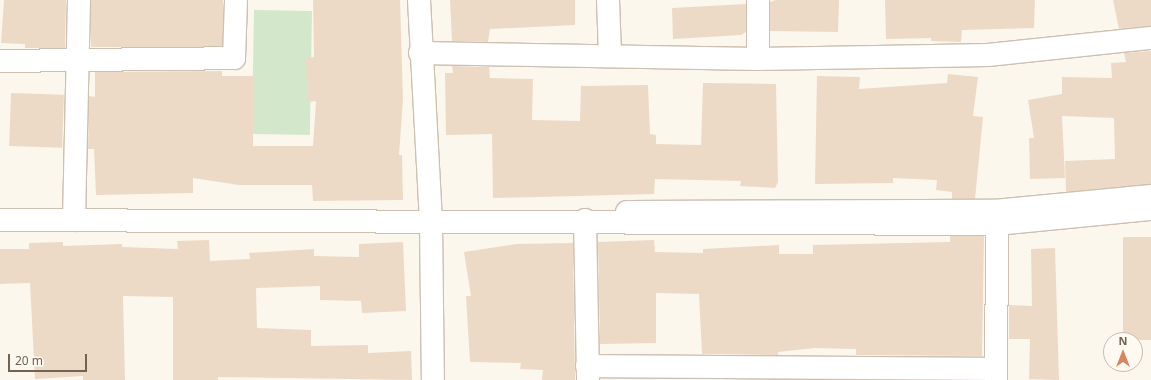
<!DOCTYPE html>
<html>
<head>
<meta charset="utf-8">
<style>
  body { margin:0 }
  #map { position:relative; width:1151px; height:380px; overflow:hidden; background:#fbf7ec; font-family:"Noto Sans",sans-serif }
  div>[style] { position:absolute }
  .green>* { inset:0; background:#d3e8cb; transform-origin:0 0 }
  .building>* { inset:0; background:#eddac6; transform-origin:0 0 }
  .roads { filter:drop-shadow(1px 0 #ccc0b2) drop-shadow(-1px 0 #ccc0b2) drop-shadow(0 1px #ccc0b2) drop-shadow(0 -1px #ccc0b2) }
  .street>* { height:22px; margin:-11px; padding:0 11px; transform-origin:11px; border-radius:11px; background:#fff }
  .secondary>* { height:22px; margin:-11px; padding:0 11px; transform-origin:11px; border-radius:11px; background:#fff }
  span { translate:-50% -50%; white-space:nowrap; text-align:center; line-height:1.15; -webkit-text-stroke:4px #fefaf2; paint-order:stroke }
  .north { position:absolute; left:1103px; top:332px; width:40px; height:40px; box-sizing:border-box; background:#fefaf2; border:1px solid #c7bdb2; border-radius:50%; rotate:0deg; font-size:11px; font-weight:700; line-height:16px; text-align:center; color:#746151 }
  .north::after { content:''; display:block; margin:auto; width:14px; height:18px; background:#d7875f; clip-path:polygon(50% 0,100% 100%,50% 72%,0 100%) }
  .scale { position:absolute; left:8px; top:354px; width:79px; height:18px; box-sizing:border-box; border:2px solid #746151; border-top:0; padding-left:5px; font-size:12px; line-height:14px; white-space:nowrap; color:#746151; -webkit-text-stroke:3px #fefaf2; paint-order:stroke }
</style>
</head>
<body>
<div id="map">
  <div class="green">
    <div style="left:254px;top:10px;width:58px;height:124px;rotate:1deg"></div>
  </div>
  <div class="building">
    <div style="clip-path:polygon(4px 0,66px 0,65px 48px,25px 48px,25px 44px,1px 43px)"></div>
    <div style="left:91px;top:0;width:132px;height:47px"></div>
    <div style="clip-path:polygon(313px 0,400px 0,403px 99px,399px 155px,402px 155px,403px 200px,313px 201px,312px 185px,239px 185px,193px 178px,193px 193px,96px 195px,94px 149px,88px 149px,89px 96px,95px 97px,95px 72px,222px 71px,222px 76px,253px 76px,253px 146px,313px 146px,316px 101px,307px 102px,306px 58px,314px 57px)"></div>
    <div style="clip-path:polygon(450px 0,575px 0,575px 25px,490px 29px,488px 42px,452px 41px)"></div>
    <div style="clip-path:polygon(776px 0,839px 0,838px 32px,770px 31px,770px 2px)"></div>
    <div style="clip-path:polygon(885px 0,1035px 0,1034px 28px,962px 30px,961px 42px,931px 41px,931px 38px,886px 39px)"></div>
    <div style="clip-path:polygon(1113px 0,1151px 0,1151px 26px,1119px 29px)"></div>
    <div style="clip-path:polygon(746px 4px,746px 32px,741px 35px,673px 39px,672px 8px)"></div>
    <div style="clip-path:polygon(1151px 51px,1151px 184px,1066px 192px,1065px 161px,1115px 159px,1114px 118px,1062px 116px,1065px 178px,1030px 179px,1029px 138px,1034px 138px,1028px 100px,1062px 94px,1062px 77px,1112px 78px,1111px 63px,1126px 62px,1124px 53px)"></div>
    <div style="clip-path:polygon(452px 66px,489px 67px,490px 78px,533px 79px,532px 120px,580px 121px,581px 86px,648px 85px,650px 134px,656px 135px,656px 144px,701px 145px,703px 83px,776px 84px,778px 182px,775px 188px,740px 186px,741px 181px,655px 179px,654px 194px,493px 198px,492px 134px,446px 135px,445px 73px,453px 73px)"></div>
    <div style="clip-path:polygon(948px 74px,978px 77px,973px 116px,983px 117px,975px 199px,952px 199px,952px 192px,936px 190px,937px 180px,893px 178px,893px 183px,815px 184px,817px 76px,860px 77px,859px 89px,947px 83px)"></div>
    <div style="left:11px;top:93px;width:53px;height:53px;rotate:2deg"></div>
    <div style="clip-path:polygon(950px 236px,984px 236px,982px 356px,856px 355px,856px 349px,815px 348px,778px 352px,778px 355px,702px 354px,699px 294px,656px 293px,656px 343px,600px 344px,598px 242px,654px 240px,655px 252px,703px 253px,703px 249px,779px 245px,779px 254px,813px 254px,813px 245px,950px 242px)"></div>
    <div style="left:1123px;top:237px;width:28px;height:103px"></div>
    <div style="clip-path:polygon(209px 240px,210px 261px,250px 259px,249px 253px,314px 249px,314px 256px,359px 257px,359px 244px,403px 242px,406px 311px,362px 313px,361px 301px,320px 300px,320px 286px,256px 288px,257px 328px,311px 330px,311px 346px,368px 345px,368px 353px,411px 351px,412px 380px,218px 377px,218px 380px,173px 380px,173px 297px,123px 296px,125px 380px,83px 380px,83px 376px,35px 379px,30px 283px,0 284px,0 249px,29px 249px,29px 243px,63px 242px,63px 246px,122px 244px,122px 247px,178px 249px,177px 241px)"></div>
    <div style="clip-path:polygon(573px 243px,575px 380px,542px 380px,543px 370px,520px 369px,521px 363px,470px 362px,466px 296px,471px 296px,464px 252px,517px 244px)"></div>
    <div style="clip-path:polygon(1055px 248px,1059px 380px,1029px 379px,1030px 339px,1009px 339px,1009px 305px,1032px 306px,1031px 249px)"></div>
  </div>
  <div class="roads">
    <div class="street">
      <div style="left:419px;top:0;width:224px;rotate:86.9deg"></div>
      <div style="left:431px;top:224px;width:156px;rotate:89.3deg"></div>
      <div style="left:608px;top:0;width:54px;rotate:87.9deg"></div>
      <div style="left:758px;top:0;width:59px;rotate:90deg"></div>
      <div style="left:420px;top:53px;width:338px;rotate:1deg"></div>
      <div style="left:758px;top:59px;width:230px;rotate:-1deg"></div>
      <div style="left:988px;top:55px;width:164px;rotate:-6deg"></div>
      <div style="left:0;top:61px;width:234px;rotate:-0.7deg"></div>
      <div style="left:234px;top:58px;width:58px;rotate:-88deg"></div>
      <div style="left:627px;top:212px;width:367px;rotate:-0.2deg"></div>
      <div style="left:994px;top:211px;width:158px;rotate:-5.5deg"></div>
      <div style="left:74px;top:220px;width:220px;rotate:-88.7deg"></div>
      <div style="left:585px;top:220px;width:160px;rotate:88.9deg"></div>
      <div style="left:587px;top:366px;width:409px;rotate:0.4deg"></div>
      <div style="left:996px;top:380px;width:156px;rotate:-89.6deg"></div>
    </div>
    <div class="secondary">
      <div style="left:0;top:220px;width:997px;rotate:0.23deg"></div>
      <div style="left:997px;top:224px;width:155px;rotate:-5.6deg"></div>
    </div>
  </div>
  <div class="north">N</div>
  <div class="scale">20 m</div>
</div>
</body>
</html>
